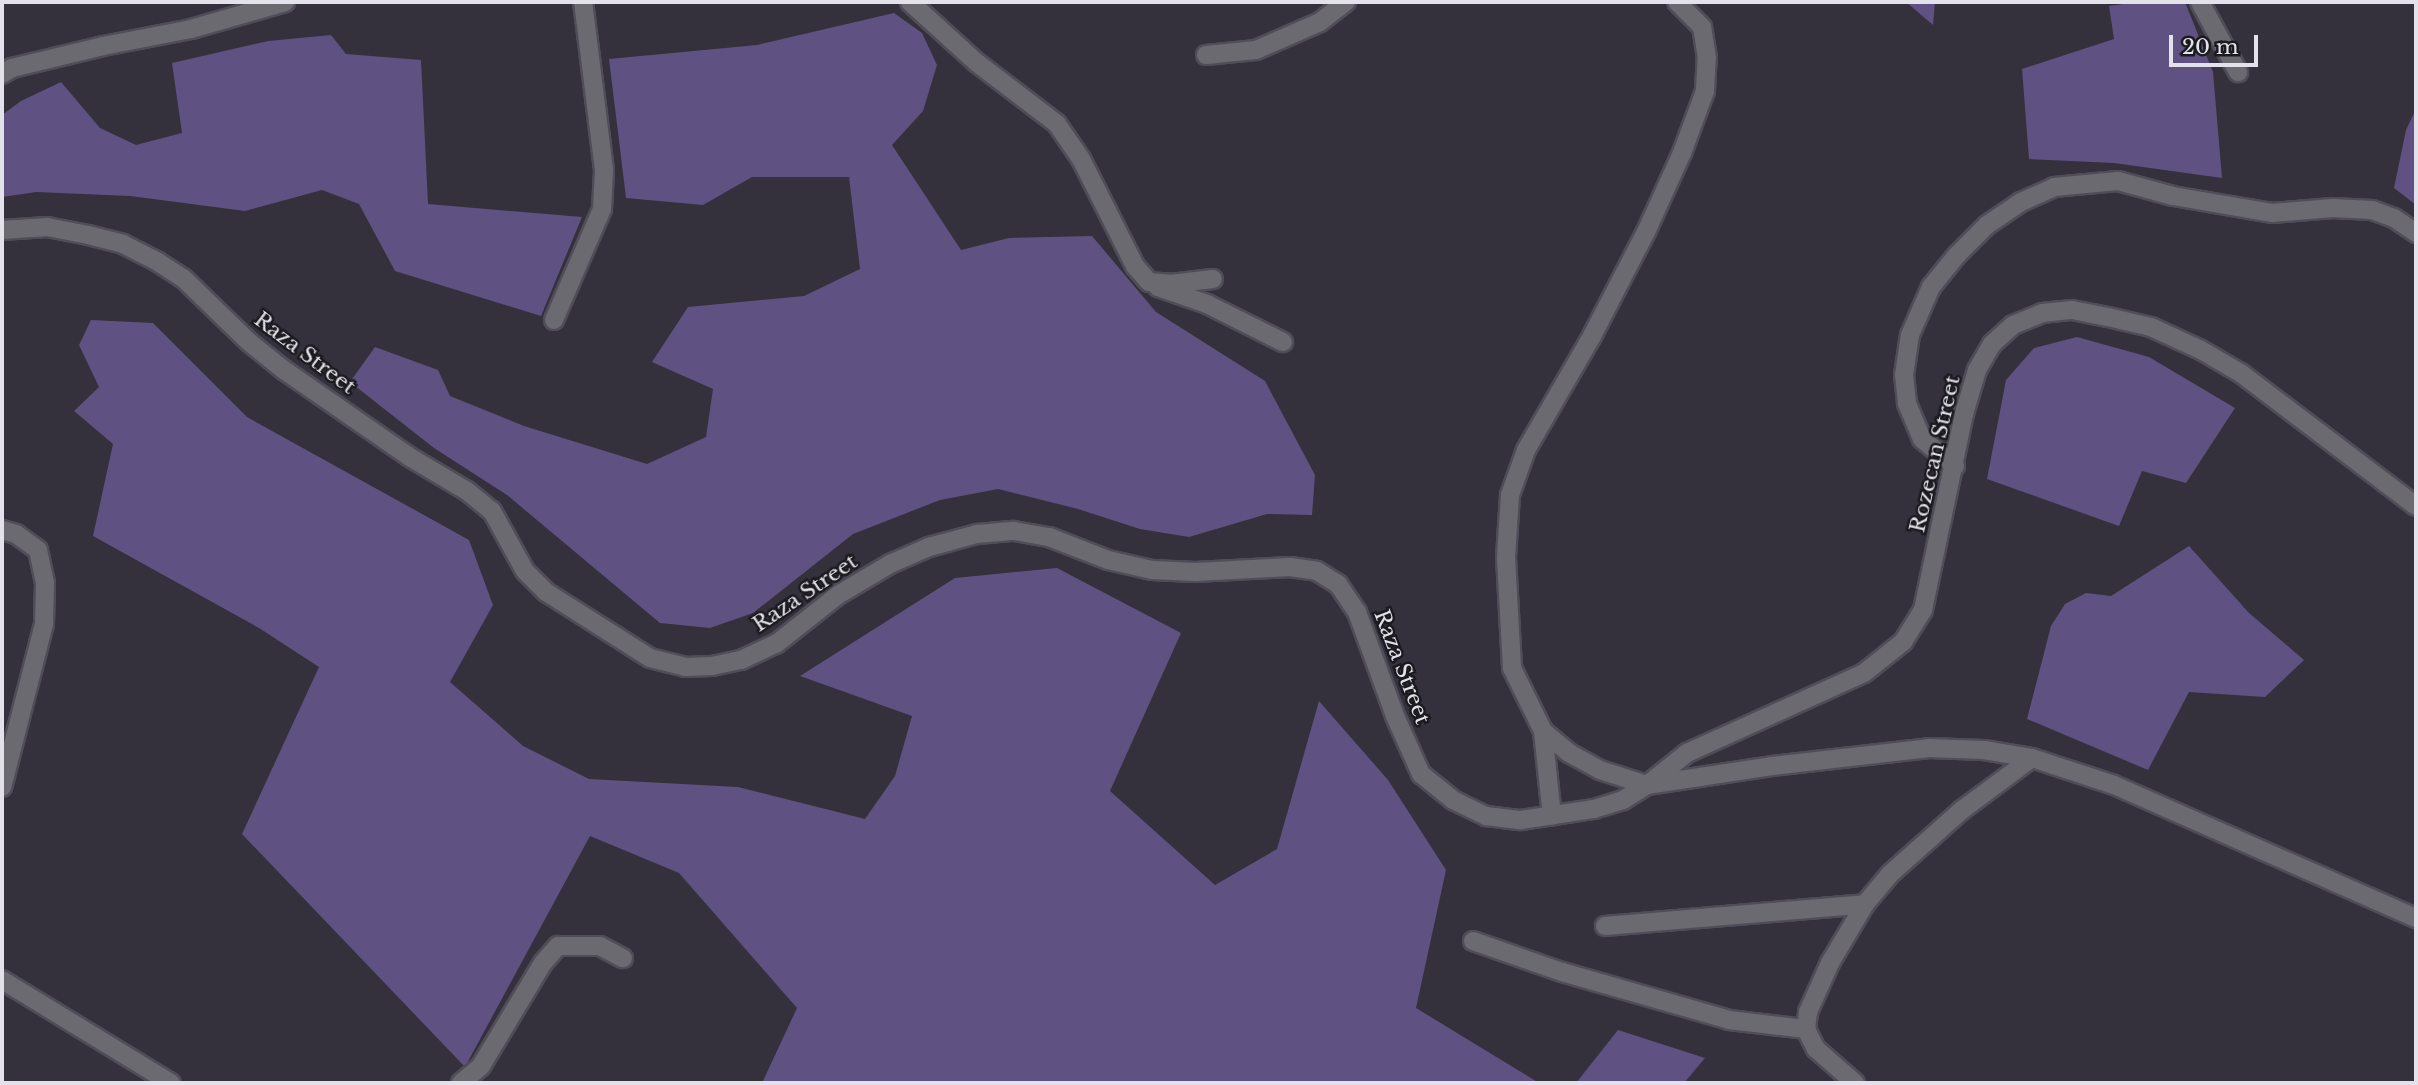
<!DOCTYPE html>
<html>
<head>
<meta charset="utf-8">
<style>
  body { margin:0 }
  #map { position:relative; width:2418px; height:1085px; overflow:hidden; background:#34313d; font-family:"Libre Baskerville",serif }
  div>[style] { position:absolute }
  .green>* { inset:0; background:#5f5181 }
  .roads { filter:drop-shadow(2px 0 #504d59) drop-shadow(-2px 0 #504d59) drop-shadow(0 2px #504d59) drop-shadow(0 -2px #504d59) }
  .minor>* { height:18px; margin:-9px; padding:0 9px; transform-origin:9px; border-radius:9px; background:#6c6a71 }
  span { translate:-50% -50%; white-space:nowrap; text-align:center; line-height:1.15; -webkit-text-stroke:5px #1b1a1f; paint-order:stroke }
  .street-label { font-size:21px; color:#e3e1e9 }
  .frame { position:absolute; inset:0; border:4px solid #e3e1e9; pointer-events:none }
  .scale { position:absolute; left:2169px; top:35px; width:89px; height:32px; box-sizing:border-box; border:4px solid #e3e1e9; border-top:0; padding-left:9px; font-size:21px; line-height:24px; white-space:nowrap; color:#e3e1e9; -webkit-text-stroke:5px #1b1a1f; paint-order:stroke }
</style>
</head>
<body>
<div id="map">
  <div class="green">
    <div style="clip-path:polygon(1906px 2px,1935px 2px,1933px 25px)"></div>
    <div style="clip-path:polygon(2137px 2px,2185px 2px,2213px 72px,2222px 178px,2114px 163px,2029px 159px,2022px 69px,2114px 39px,2109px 6px)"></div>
    <div style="clip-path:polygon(894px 13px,922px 33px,937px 65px,923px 111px,892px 145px,961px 250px,1009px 238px,1092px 236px,1156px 312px,1265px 381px,1315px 475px,1312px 515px,1267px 514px,1189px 537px,1140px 529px,1078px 509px,998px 489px,940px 500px,853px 534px,753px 613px,710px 628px,660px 623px,507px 495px,434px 448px,350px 382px,375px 347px,438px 370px,450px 396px,524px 426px,647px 464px,706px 437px,713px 389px,652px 362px,688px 307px,804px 296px,860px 269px,849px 177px,752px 177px,703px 205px,626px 198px,609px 59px,757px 45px)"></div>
    <div style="clip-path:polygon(331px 35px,346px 54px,421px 60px,428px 204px,582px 217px,541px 316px,395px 271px,359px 204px,322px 190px,245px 211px,130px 196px,36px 192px,2px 197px,2px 115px,21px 101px,61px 82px,100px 128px,136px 145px,182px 133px,172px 63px,268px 41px)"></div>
    <div style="clip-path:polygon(2416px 109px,2416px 205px,2394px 188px,2406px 130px)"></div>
    <div style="clip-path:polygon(91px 320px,153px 323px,247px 417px,469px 540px,493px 605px,450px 682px,523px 746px,589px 779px,738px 787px,865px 819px,895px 776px,912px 716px,800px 676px,955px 578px,1057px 568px,1181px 633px,1110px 791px,1215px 885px,1277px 849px,1319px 701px,1388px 780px,1446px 870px,1416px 1008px,1539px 1083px,762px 1083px,797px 1008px,679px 873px,590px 836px,465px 1067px,242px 834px,319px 667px,259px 628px,93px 536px,113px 444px,74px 411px,99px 387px,79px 345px)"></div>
    <div style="clip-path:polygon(2077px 337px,2149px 357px,2235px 408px,2186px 483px,2142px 471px,2119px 526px,1987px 479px,2006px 380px,2034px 348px)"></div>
    <div style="clip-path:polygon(2189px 546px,2249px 613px,2304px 660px,2265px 697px,2189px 692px,2148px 770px,2027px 719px,2051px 626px,2065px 604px,2086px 593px,2111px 596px)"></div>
    <div style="clip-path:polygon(1618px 1030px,1705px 1058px,1684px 1083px,1576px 1083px)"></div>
  </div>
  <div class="roads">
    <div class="minor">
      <div style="left:910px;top:2px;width:89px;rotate:42.3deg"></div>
      <div style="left:976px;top:62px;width:102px;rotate:37.4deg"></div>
      <div style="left:1057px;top:124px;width:42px;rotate:55.6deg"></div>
      <div style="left:1081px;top:159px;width:120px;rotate:63.2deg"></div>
      <div style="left:1135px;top:266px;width:21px;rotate:49deg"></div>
      <div style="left:1149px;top:282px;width:21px;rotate:5deg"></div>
      <div style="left:1170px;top:284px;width:43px;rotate:-6.6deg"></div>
      <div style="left:2200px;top:2px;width:80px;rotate:61.5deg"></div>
      <div style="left:1206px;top:55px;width:50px;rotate:-5.7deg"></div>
      <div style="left:1256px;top:50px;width:70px;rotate:-23.6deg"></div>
      <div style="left:1320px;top:22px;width:33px;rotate:-38deg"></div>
      <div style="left:2px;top:74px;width:12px;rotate:-31deg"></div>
      <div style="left:12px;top:68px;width:94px;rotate:-13.6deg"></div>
      <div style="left:103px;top:46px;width:90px;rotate:-10.9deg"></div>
      <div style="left:191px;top:29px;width:98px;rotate:-16deg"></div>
      <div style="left:2px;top:230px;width:45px;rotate:-3.8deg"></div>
      <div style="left:47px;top:227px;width:42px;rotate:11deg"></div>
      <div style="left:88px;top:235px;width:36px;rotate:14deg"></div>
      <div style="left:123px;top:244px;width:39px;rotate:27deg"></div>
      <div style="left:158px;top:262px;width:30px;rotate:33deg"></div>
      <div style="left:183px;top:278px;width:92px;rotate:44.1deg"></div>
      <div style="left:249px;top:342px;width:45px;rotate:38.7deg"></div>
      <div style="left:284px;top:370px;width:151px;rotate:34.7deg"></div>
      <div style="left:408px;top:456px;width:69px;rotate:30.7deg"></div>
      <div style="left:467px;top:491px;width:32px;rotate:39deg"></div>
      <div style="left:492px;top:511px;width:68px;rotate:61.2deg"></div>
      <div style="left:525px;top:571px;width:30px;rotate:45deg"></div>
      <div style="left:546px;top:592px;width:123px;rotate:32.4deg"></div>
      <div style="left:650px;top:658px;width:36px;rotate:14deg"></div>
      <div style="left:685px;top:667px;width:27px;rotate:-2deg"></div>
      <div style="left:712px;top:666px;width:30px;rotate:-12deg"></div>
      <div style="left:741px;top:660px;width:38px;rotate:-25deg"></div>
      <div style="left:776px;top:644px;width:79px;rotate:-38.3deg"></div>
      <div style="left:838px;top:595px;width:61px;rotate:-30.8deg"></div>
      <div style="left:890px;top:564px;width:43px;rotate:-23.6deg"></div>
      <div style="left:929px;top:547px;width:50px;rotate:-15.2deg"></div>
      <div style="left:977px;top:534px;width:37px;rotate:-5deg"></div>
      <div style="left:1014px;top:531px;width:36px;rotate:10deg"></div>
      <div style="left:1049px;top:537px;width:63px;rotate:21.3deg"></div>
      <div style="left:1108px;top:560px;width:45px;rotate:12.8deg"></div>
      <div style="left:1152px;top:570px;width:43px;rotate:2.7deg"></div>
      <div style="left:1195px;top:572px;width:95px;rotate:-3deg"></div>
      <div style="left:1290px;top:567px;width:27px;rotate:8deg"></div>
      <div style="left:1317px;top:571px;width:25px;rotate:32deg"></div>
      <div style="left:1338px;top:584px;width:34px;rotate:56deg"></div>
      <div style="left:1357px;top:612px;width:111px;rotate:69.9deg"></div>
      <div style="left:1395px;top:716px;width:64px;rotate:65.9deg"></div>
      <div style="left:1421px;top:774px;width:41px;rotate:39.1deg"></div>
      <div style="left:1453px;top:800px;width:37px;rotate:26deg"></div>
      <div style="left:1486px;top:816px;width:35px;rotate:7deg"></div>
      <div style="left:1521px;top:820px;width:74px;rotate:-8.6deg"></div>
      <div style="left:1594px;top:809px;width:30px;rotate:-17deg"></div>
      <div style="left:1623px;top:800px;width:28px;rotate:-32deg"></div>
      <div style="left:1647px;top:785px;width:126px;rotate:-8.6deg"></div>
      <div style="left:1772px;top:766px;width:158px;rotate:-6.5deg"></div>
      <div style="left:1929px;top:748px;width:55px;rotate:2.1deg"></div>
      <div style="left:1984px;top:750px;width:49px;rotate:9.5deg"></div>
      <div style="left:2032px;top:758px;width:86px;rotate:18.2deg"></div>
      <div style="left:2114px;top:785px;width:330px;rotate:23.8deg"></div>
      <div style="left:1158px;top:287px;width:52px;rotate:19.1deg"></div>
      <div style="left:1207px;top:304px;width:85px;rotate:26.6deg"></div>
      <div style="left:554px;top:320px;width:121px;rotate:-66.6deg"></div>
      <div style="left:602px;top:209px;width:39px;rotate:-87deg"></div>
      <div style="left:604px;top:170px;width:169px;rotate:-97.1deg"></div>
      <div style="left:1955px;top:466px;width:43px;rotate:-140.7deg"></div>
      <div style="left:1922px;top:439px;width:39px;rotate:-113deg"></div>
      <div style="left:1907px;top:403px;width:28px;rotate:-96deg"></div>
      <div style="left:1904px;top:375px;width:40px;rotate:-81.5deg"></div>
      <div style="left:1910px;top:335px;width:52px;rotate:-66.4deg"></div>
      <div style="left:1931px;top:287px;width:40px;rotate:-51deg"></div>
      <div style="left:1956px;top:256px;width:44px;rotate:-45deg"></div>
      <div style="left:1987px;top:225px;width:41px;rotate:-34.1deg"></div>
      <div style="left:2021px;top:202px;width:36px;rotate:-24deg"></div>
      <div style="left:2054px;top:187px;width:64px;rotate:-5.4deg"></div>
      <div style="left:2118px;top:181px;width:57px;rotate:15.3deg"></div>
      <div style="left:2173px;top:196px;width:100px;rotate:9.7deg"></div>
      <div style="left:2272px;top:213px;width:61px;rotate:-4.7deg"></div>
      <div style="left:2333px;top:208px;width:39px;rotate:3deg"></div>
      <div style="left:2372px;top:210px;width:23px;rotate:20deg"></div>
      <div style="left:2394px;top:218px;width:27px;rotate:34deg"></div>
      <div style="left:2px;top:530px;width:15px;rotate:16deg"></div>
      <div style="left:16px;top:534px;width:27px;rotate:36deg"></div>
      <div style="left:38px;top:550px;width:34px;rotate:78deg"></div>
      <div style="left:45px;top:583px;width:41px;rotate:91.4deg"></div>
      <div style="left:44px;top:624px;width:168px;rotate:104.4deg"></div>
      <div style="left:1543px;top:731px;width:85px;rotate:84deg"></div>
      <div style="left:1647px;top:785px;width:51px;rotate:-38.7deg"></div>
      <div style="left:1687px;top:753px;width:194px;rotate:-24.3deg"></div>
      <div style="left:1864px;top:673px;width:50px;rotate:-38.5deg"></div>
      <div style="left:1903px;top:642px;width:38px;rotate:-58deg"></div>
      <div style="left:1923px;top:610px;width:200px;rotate:-78.2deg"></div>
      <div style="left:1964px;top:414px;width:46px;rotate:-73.5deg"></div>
      <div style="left:1977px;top:370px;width:30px;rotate:-60deg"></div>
      <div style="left:1992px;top:344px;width:28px;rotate:-42deg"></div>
      <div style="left:2013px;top:325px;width:31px;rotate:-22deg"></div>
      <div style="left:2042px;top:313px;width:30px;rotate:-6deg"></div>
      <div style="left:2072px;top:310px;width:37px;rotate:11deg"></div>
      <div style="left:2108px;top:317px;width:44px;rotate:13.1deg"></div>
      <div style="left:2151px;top:327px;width:55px;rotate:24.7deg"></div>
      <div style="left:2201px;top:350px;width:48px;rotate:30.3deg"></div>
      <div style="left:2242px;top:374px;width:218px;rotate:37.2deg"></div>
      <div style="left:1647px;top:785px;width:49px;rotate:-162.3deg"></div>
      <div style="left:1600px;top:770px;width:35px;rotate:-151deg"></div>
      <div style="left:1569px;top:753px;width:34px;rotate:-140deg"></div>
      <div style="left:1543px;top:731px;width:70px;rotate:-116.2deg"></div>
      <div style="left:1512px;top:668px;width:111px;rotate:-93.1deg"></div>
      <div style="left:1506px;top:557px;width:62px;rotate:-86.3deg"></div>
      <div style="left:1510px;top:495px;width:48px;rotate:-70.4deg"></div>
      <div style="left:1526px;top:450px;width:132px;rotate:-59.9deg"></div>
      <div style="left:1592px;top:336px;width:117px;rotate:-62.6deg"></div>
      <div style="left:1646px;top:232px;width:87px;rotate:-65.5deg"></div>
      <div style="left:1682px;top:153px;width:66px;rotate:-69.6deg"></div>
      <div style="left:1705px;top:91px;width:33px;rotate:-87deg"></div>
      <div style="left:1707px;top:58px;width:31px;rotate:-99deg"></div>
      <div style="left:1702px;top:27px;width:35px;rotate:-135deg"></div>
      <div style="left:1605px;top:926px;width:261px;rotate:-4.8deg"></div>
      <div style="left:1473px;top:941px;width:94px;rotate:19.2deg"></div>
      <div style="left:1562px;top:972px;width:174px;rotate:16deg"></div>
      <div style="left:1729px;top:1020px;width:78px;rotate:6.7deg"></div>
      <div style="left:2px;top:980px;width:198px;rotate:31.4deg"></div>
      <div style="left:461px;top:1083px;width:26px;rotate:-40deg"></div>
      <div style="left:481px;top:1066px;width:120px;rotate:-59deg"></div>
      <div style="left:543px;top:963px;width:23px;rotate:-49deg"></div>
      <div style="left:558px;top:946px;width:42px"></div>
      <div style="left:600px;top:946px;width:26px;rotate:28deg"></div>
      <div style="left:1855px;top:1083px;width:52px;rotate:-138.9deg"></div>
      <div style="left:1816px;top:1049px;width:22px;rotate:-117deg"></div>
      <div style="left:1806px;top:1029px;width:17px;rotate:-83deg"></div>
      <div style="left:1808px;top:1012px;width:54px;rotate:-65.8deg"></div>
      <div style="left:1830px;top:963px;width:69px;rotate:-59.3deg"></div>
      <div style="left:1865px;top:904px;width:38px;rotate:-50deg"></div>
      <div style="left:1889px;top:875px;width:98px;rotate:-41.7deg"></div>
      <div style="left:1962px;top:810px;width:87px;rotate:-36.6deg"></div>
    </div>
  </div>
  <div class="street-label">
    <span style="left:305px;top:353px;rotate:37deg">Raza Street</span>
    <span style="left:1935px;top:454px;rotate:-77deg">Rozecan Street</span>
    <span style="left:805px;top:593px;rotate:-34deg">Raza Street</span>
    <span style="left:1402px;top:667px;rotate:69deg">Raza Street</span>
  </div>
  <div class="frame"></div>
  <div class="scale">20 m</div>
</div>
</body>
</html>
